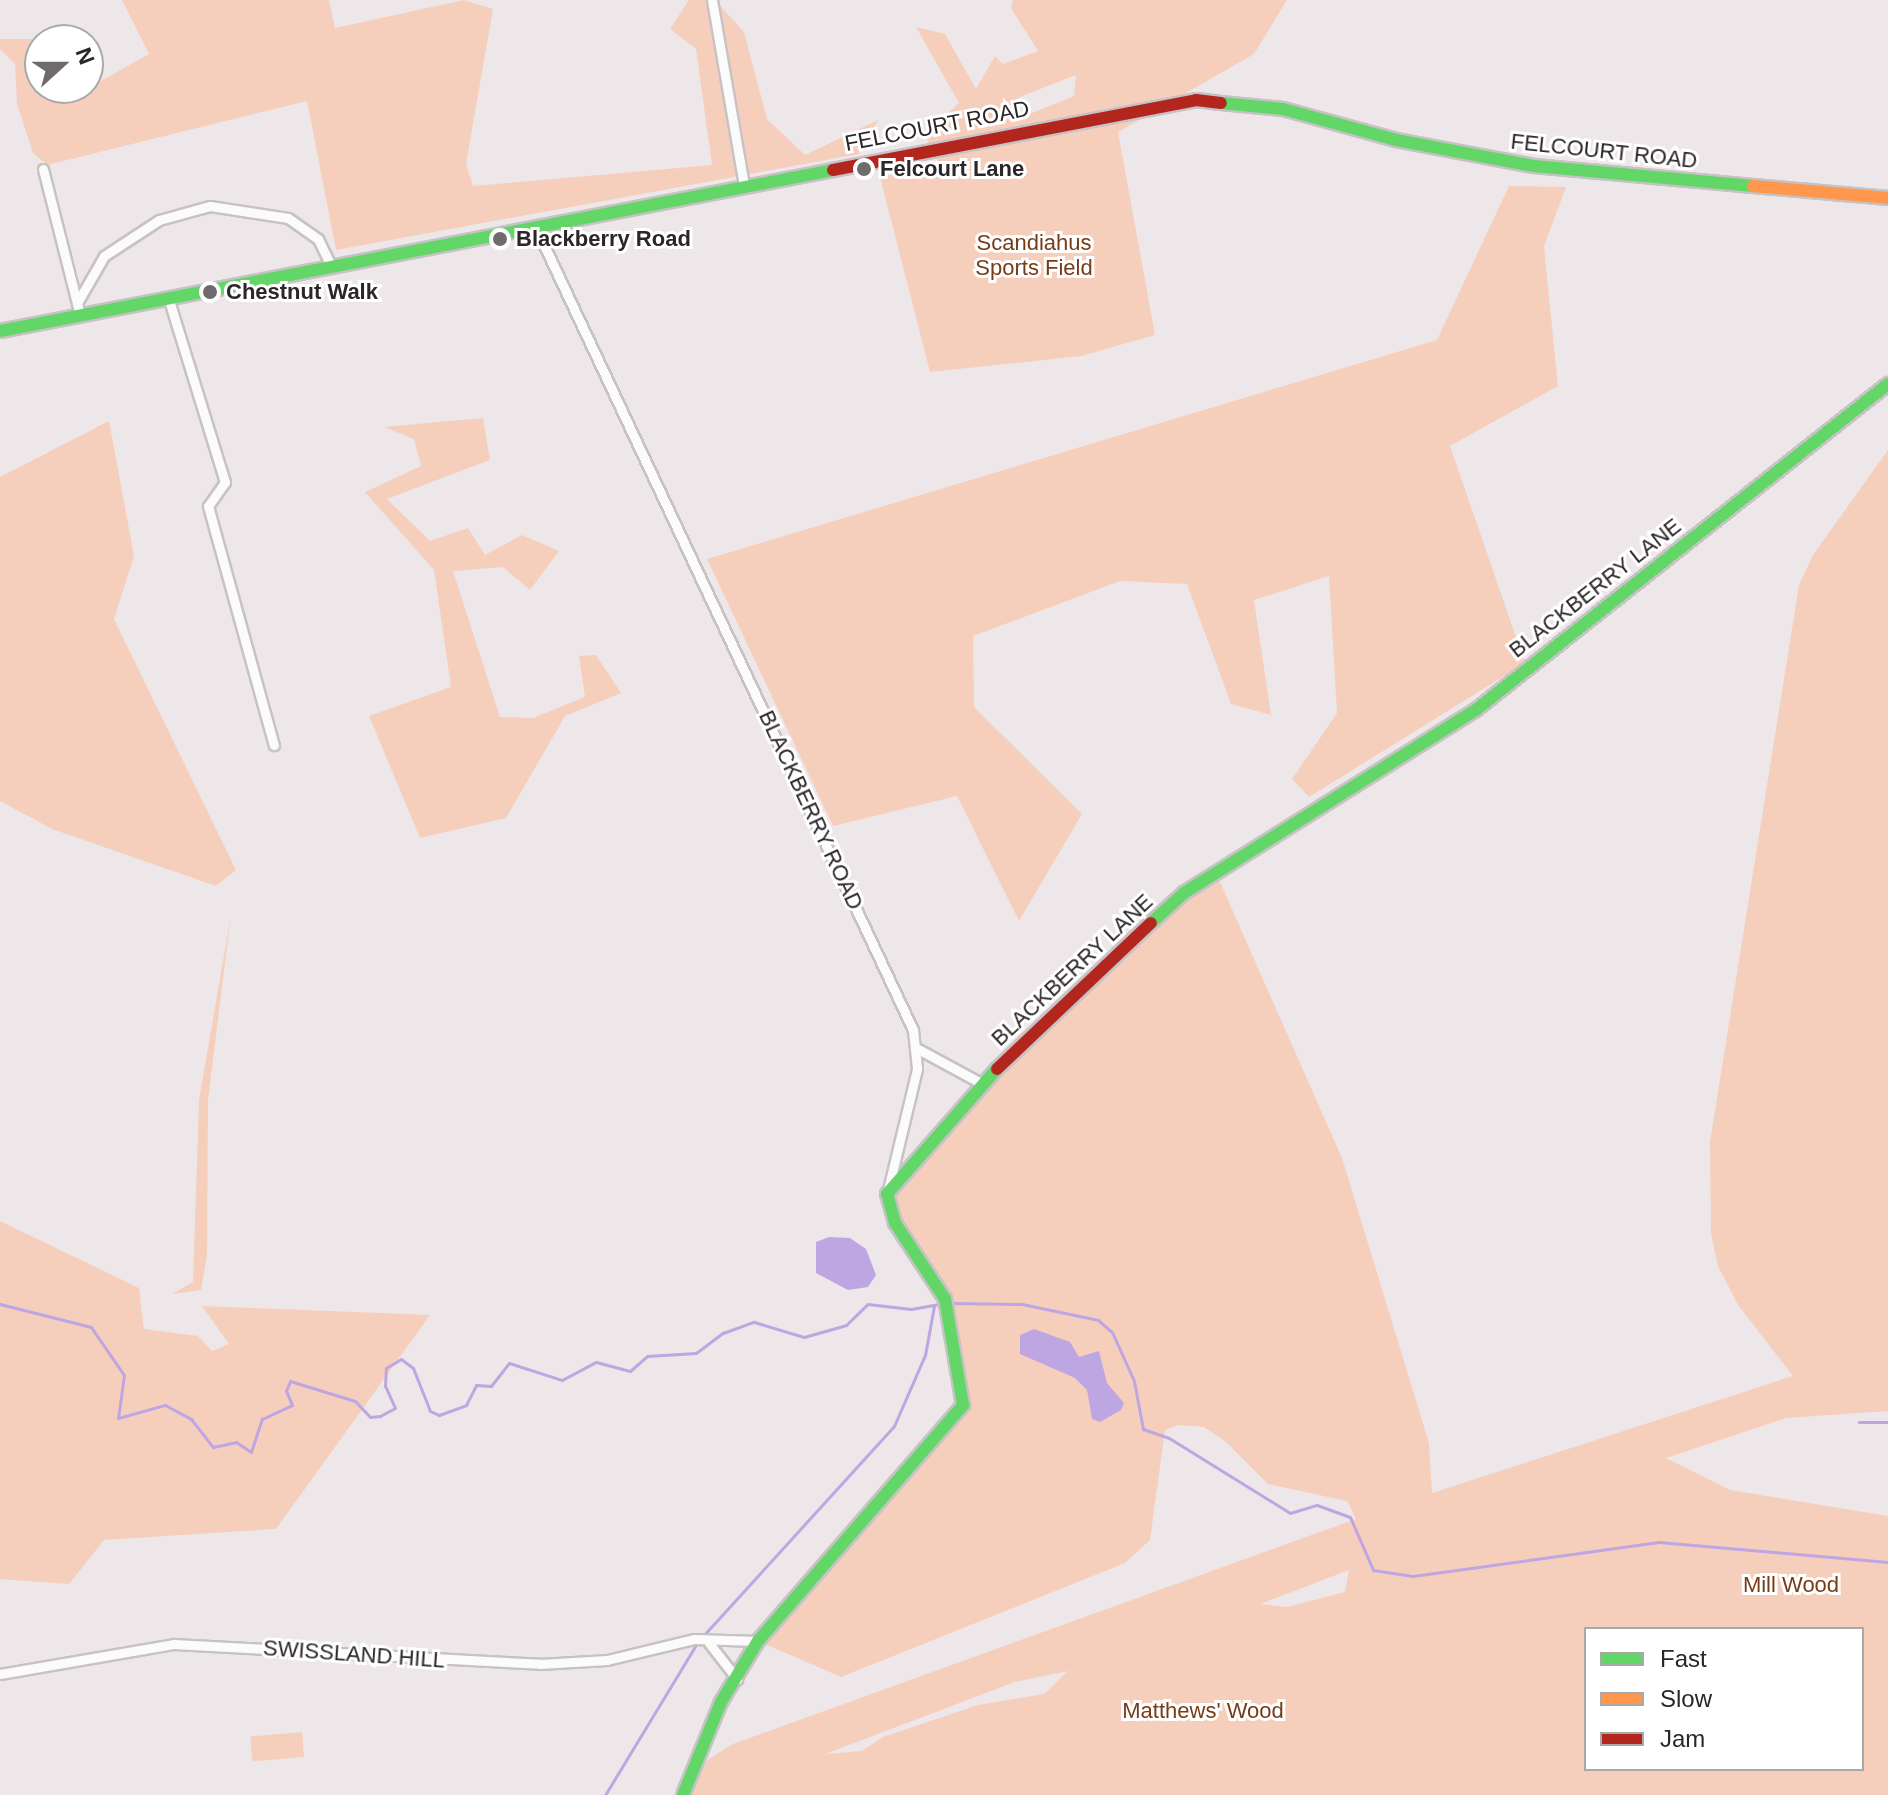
<!DOCTYPE html>
<html>
<head>
<meta charset="utf-8">
<style>
  body { margin:0 }
  #map { position:relative; width:1888px; height:1795px; overflow:hidden; background:#ede7e9; font-family:Helvetica,sans-serif }
  div>[style] { position:absolute }
  .green>* { inset:0; background:#f6cfbc; transform-origin:0 0 }
  .water>* { inset:0; background:#bea6e3 }
  .stream>* { height:3px; margin:-1.5px; padding:0 1.5px; transform-origin:1.5px; border-radius:1.5px; background:#bea6e3 }
  .roads { filter:drop-shadow(2px 0 #c7c2c4) drop-shadow(-2px 0 #c7c2c4) drop-shadow(0 2px #c7c2c4) drop-shadow(0 -2px #c7c2c4) }
  .street>* { height:9px; margin:-4.5px; padding:0 4.5px; transform-origin:4.5px; border-radius:4.5px; background:#fcfbfc }
  .fast>* { height:12px; margin:-6px; padding:0 6px; transform-origin:6px; border-radius:6px; background:#63d668 }
  .slow>* { height:12px; margin:-6px; padding:0 6px; transform-origin:6px; border-radius:6px; background:#ff974d }
  .jam>* { height:12px; margin:-6px; padding:0 6px; transform-origin:6px; border-radius:6px; background:#b3261e }
  .dots>* { width:22px; height:22px; translate:-50% -50%; box-sizing:border-box; border:4px solid #fff; border-radius:50% }
  span { translate:-50% -50%; white-space:nowrap; text-align:center; line-height:1.15; -webkit-text-stroke:6px #fff; paint-order:stroke }
  .street-label { font-size:22px; color:#2b2628 }
  .poi-label { font-size:22px; color:#2b2628; font-weight:700 }
  .left { translate:0 -50%; text-align:left }
  .park-label { font-size:22px; color:#763c18 }
  .legend { position:absolute; left:1584px; top:1627px; width:280px; height:144px; box-sizing:border-box; background:#fff; border:2px solid #aaa8a9; margin:0; padding:10px 14px; list-style:none; font-size:24px; color:#2b2628 }
  .legend li { display:flex; align-items:center; gap:16px; height:40px }
  .legend b { width:40px; border:2px solid #aaa8a9 }
  .north { position:absolute; left:24px; top:24px; width:80px; height:80px; box-sizing:border-box; background:#fff; border:2px solid #aaa8a9; border-radius:50%; rotate:69deg; font-size:22px; font-weight:700; line-height:32px; text-align:center; color:#2b2628 }
  .north::after { content:''; display:block; margin:auto; width:28px; height:36px; background:#6f6a6c; clip-path:polygon(50% 0,100% 100%,50% 72%,0 100%) }
</style>
</head>
<body>
<div id="map">
  <div class="green">
    <div style="clip-path:polygon(122px 0,329px 0,335px 28px,464px 0,493px 9px,466px 164px,473px 186px,712px 165px,696px 49px,670px 29px,689px 0,715px 0,744px 32px,767px 119px,805px 155px,878px 120px,859px 154px,336px 250px,307px 101px,47px 165px,33px 153px,17px 104px,15px 64px,0 49px,0 39px,33px 39px,38px 93px,85px 90px,149px 54px)"></div>
    <div style="clip-path:polygon(evenodd,1013px 0,1287px 0,1254px 54px,1118px 132px,1155px 335px,1081px 356px,930px 372px,880px 177px,940px 165px,925px 136px,959px 103px,916px 27px,945px 34px,976px 89px,995px 56px,1003px 64px,1038px 51px,1011px 8px,1013px 0,1076px 75px,1074px 96px,1015px 120px,1017px 98px,1076px 75px)"></div>
    <div style="clip-path:polygon(1509px 186px,1566px 187px,1544px 246px,1558px 386px,1450px 446px,1525px 663px,1309px 797px,1292px 779px,1337px 713px,1329px 576px,1254px 600px,1271px 715px,1231px 704px,1187px 584px,1120px 581px,973px 636px,974px 707px,1082px 814px,1019px 921px,957px 796px,833px 826px,707px 559px,1437px 340px)"></div>
    <div style="clip-path:polygon(483px 418px,490px 460px,387px 499px,430px 541px,468px 528px,485px 555px,522px 535px,559px 551px,530px 590px,503px 567px,453px 571px,500px 717px,533px 718px,585px 697px,579px 656px,596px 655px,621px 693px,565px 716px,506px 818px,420px 838px,369px 716px,451px 687px,434px 570px,365px 492px,421px 466px,414px 439px,384px 427px)"></div>
    <div style="clip-path:polygon(109px 421px,134px 556px,114px 619px,236px 870px,216px 886px,52px 829px,0 801px,0 477px)"></div>
    <div style="clip-path:polygon(evenodd,1888px 450px,1888px 1411px,1786px 1418px,1666px 1458px,1730px 1490px,1888px 1516px,1888px 1795px,691px 1795px,707px 1760px,733px 1744px,1356px 1519px,1347px 1501px,1268px 1484px,1226px 1442px,1204px 1427px,1179px 1425px,1165px 1430px,1150px 1540px,1125px 1563px,841px 1677px,758px 1641px,961px 1410px,954px 1327px,887px 1194px,981px 1083px,1184px 893px,1216px 873px,1342px 1158px,1429px 1443px,1432px 1493px,1793px 1376px,1738px 1305px,1718px 1266px,1711px 1234px,1710px 1142px,1799px 585px,1813px 555px,1888px 450px,1349px 1570px,1345px 1592px,1287px 1607px,1260px 1604px,1349px 1570px,1888px 450px,1586px 1629px,1862px 1629px,1862px 1769px,1586px 1769px,1586px 1629px,1888px 450px,1068px 1671px,1044px 1694px,978px 1705px,883px 1737px,862px 1751px,825px 1754px,1015px 1682px,1068px 1671px)"></div>
    <div style="clip-path:polygon(231px 915px,208px 1100px,207px 1255px,201px 1290px,172px 1294px,193px 1282px,199px 1100px)"></div>
    <div style="clip-path:polygon(0 1221px,139px 1288px,144px 1329px,198px 1336px,212px 1351px,229px 1344px,202px 1306px,430px 1315px,276px 1529px,104px 1540px,69px 1584px,0 1579px)"></div>
    <div style="left:302px;top:1732px;width:25px;height:52px;rotate:85deg"></div>
  </div>
  <div class="water">
    <div style="clip-path:polygon(829px 1237px,850px 1238px,866px 1249px,876px 1275px,868px 1287px,848px 1290px,816px 1273px,816px 1242px)"></div>
    <div style="clip-path:polygon(1034px 1329px,1070px 1342px,1079px 1357px,1099px 1351px,1107px 1383px,1124px 1403px,1121px 1410px,1100px 1422px,1092px 1419px,1087px 1390px,1075px 1378px,1020px 1354px,1020px 1335px)"></div>
  </div>
  <div class="stream">
    <div style="left:951px;top:1303px;width:71px;rotate:0.8deg"></div>
    <div style="left:1022px;top:1304px;width:78px;rotate:11.9deg"></div>
    <div style="left:1098px;top:1320px;width:18px;rotate:41deg"></div>
    <div style="left:1112px;top:1332px;width:54px;rotate:65.8deg"></div>
    <div style="left:1134px;top:1381px;width:49px;rotate:79.4deg"></div>
    <div style="left:1143px;top:1429px;width:28px;rotate:19deg"></div>
    <div style="left:1169px;top:1438px;width:142px;rotate:31.8deg"></div>
    <div style="left:1290px;top:1513px;width:28px;rotate:-17deg"></div>
    <div style="left:1317px;top:1505px;width:35px;rotate:20deg"></div>
    <div style="left:1350px;top:1517px;width:58px;rotate:66.5deg"></div>
    <div style="left:1373px;top:1570px;width:40px;rotate:8.5deg"></div>
    <div style="left:1413px;top:1576px;width:248px;rotate:-7.9deg"></div>
    <div style="left:1659px;top:1542px;width:230px;rotate:5deg"></div>
    <div style="left:0;top:1304px;width:94px;rotate:14.2deg"></div>
    <div style="left:91px;top:1327px;width:58px;rotate:55.5deg"></div>
    <div style="left:124px;top:1375px;width:43px;rotate:97.9deg"></div>
    <div style="left:118px;top:1418px;width:49px;rotate:-15.5deg"></div>
    <div style="left:165px;top:1405px;width:30px;rotate:28deg"></div>
    <div style="left:191px;top:1419px;width:36px;rotate:52deg"></div>
    <div style="left:213px;top:1447px;width:24px;rotate:-12deg"></div>
    <div style="left:236px;top:1442px;width:18px;rotate:34deg"></div>
    <div style="left:251px;top:1452px;width:35px;rotate:-72deg"></div>
    <div style="left:262px;top:1419px;width:33px;rotate:-25deg"></div>
    <div style="left:292px;top:1405px;width:15px;rotate:-113deg"></div>
    <div style="left:286px;top:1391px;width:11px;rotate:-68deg"></div>
    <div style="left:290px;top:1381px;width:68px;rotate:17.1deg"></div>
    <div style="left:355px;top:1401px;width:22px;rotate:47deg"></div>
    <div style="left:370px;top:1417px;width:10px;rotate:-6deg"></div>
    <div style="left:380px;top:1416px;width:17px;rotate:-28deg"></div>
    <div style="left:395px;top:1408px;width:24px;rotate:-114deg"></div>
    <div style="left:385px;top:1386px;width:18px;rotate:-87deg"></div>
    <div style="left:386px;top:1368px;width:17px;rotate:-31deg"></div>
    <div style="left:401px;top:1359px;width:15px;rotate:37deg"></div>
    <div style="left:413px;top:1368px;width:46px;rotate:68.4deg"></div>
    <div style="left:430px;top:1411px;width:10px;rotate:24deg"></div>
    <div style="left:439px;top:1415px;width:29px;rotate:-20deg"></div>
    <div style="left:466px;top:1405px;width:22px;rotate:-63deg"></div>
    <div style="left:476px;top:1385px;width:15px;rotate:4deg"></div>
    <div style="left:491px;top:1386px;width:29px;rotate:-52deg"></div>
    <div style="left:509px;top:1363px;width:56px;rotate:17.8deg"></div>
    <div style="left:562px;top:1380px;width:38px;rotate:-28deg"></div>
    <div style="left:596px;top:1362px;width:35px;rotate:15deg"></div>
    <div style="left:630px;top:1371px;width:23px;rotate:-41deg"></div>
    <div style="left:647px;top:1356px;width:49px;rotate:-3.5deg"></div>
    <div style="left:696px;top:1353px;width:34px;rotate:-37deg"></div>
    <div style="left:723px;top:1333px;width:33px;rotate:-20deg"></div>
    <div style="left:754px;top:1322px;width:52px;rotate:16.7deg"></div>
    <div style="left:804px;top:1337px;width:44px;rotate:-15.9deg"></div>
    <div style="left:846px;top:1325px;width:30px;rotate:-44deg"></div>
    <div style="left:868px;top:1304px;width:43px;rotate:6.6deg"></div>
    <div style="left:911px;top:1309px;width:34px;rotate:-10deg"></div>
    <div style="left:1859px;top:1422px;width:29px"></div>
    <div style="left:702px;top:1637px;width:285px;rotate:-47.7deg"></div>
    <div style="left:894px;top:1426px;width:77px;rotate:-66.4deg"></div>
    <div style="left:925px;top:1355px;width:50px;rotate:-79.6deg"></div>
    <div style="left:605px;top:1795px;width:178px;rotate:-58.8deg"></div>
  </div>
  <div class="roads">
    <div class="street">
      <div style="left:712px;top:0;width:188px;rotate:80.2deg"></div>
      <div style="left:43px;top:169px;width:138px;rotate:75.8deg"></div>
      <div style="left:535px;top:226px;width:888px;rotate:64.82deg"></div>
      <div style="left:913px;top:1030px;width:39px;rotate:84deg"></div>
      <div style="left:917px;top:1069px;width:129px;rotate:103.5deg"></div>
      <div style="left:168px;top:297px;width:194px;rotate:72.9deg"></div>
      <div style="left:225px;top:482px;width:29px;rotate:125deg"></div>
      <div style="left:208px;top:506px;width:248px;rotate:74.6deg"></div>
      <div style="left:80px;top:316px;width:13px;rotate:-103deg"></div>
      <div style="left:77px;top:303px;width:54px;rotate:-60.1deg"></div>
      <div style="left:104px;top:256px;width:66px;rotate:-33.2deg"></div>
      <div style="left:159px;top:220px;width:53px;rotate:-15.4deg"></div>
      <div style="left:210px;top:206px;width:79px;rotate:8.7deg"></div>
      <div style="left:288px;top:218px;width:37px;rotate:35deg"></div>
      <div style="left:318px;top:239px;width:32px;rotate:64deg"></div>
      <div style="left:918px;top:1049px;width:72px;rotate:28.4deg"></div>
      <div style="left:709px;top:1643px;width:46px;rotate:52.1deg"></div>
      <div style="left:0;top:1674px;width:177px;rotate:-9.8deg"></div>
      <div style="left:174px;top:1644px;width:367px;rotate:3.1deg"></div>
      <div style="left:540px;top:1664px;width:67px;rotate:-3.4deg"></div>
      <div style="left:607px;top:1660px;width:89px;rotate:-13.6deg"></div>
      <div style="left:694px;top:1639px;width:64px;rotate:1.8deg"></div>
    </div>
    <div class="fast">
      <div style="left:1221px;top:103px;width:62px;rotate:5.5deg"></div>
      <div style="left:1283px;top:109px;width:117px;rotate:15.3deg"></div>
      <div style="left:1396px;top:140px;width:140px;rotate:10.7deg"></div>
      <div style="left:1534px;top:166px;width:220px;rotate:5.2deg"></div>
      <div style="left:0;top:331px;width:848px;rotate:-10.94deg"></div>
      <div style="left:1151px;top:923px;width:45px;rotate:-42.3deg"></div>
      <div style="left:1184px;top:893px;width:346px;rotate:-32.1deg"></div>
      <div style="left:1477px;top:709px;width:524px;rotate:-38.34deg"></div>
      <div style="left:683px;top:1795px;width:100px;rotate:-67.8deg"></div>
      <div style="left:721px;top:1702px;width:71px;rotate:-58.8deg"></div>
      <div style="left:758px;top:1641px;width:313px;rotate:-49deg"></div>
      <div style="left:963px;top:1405px;width:108px;rotate:-99.6deg"></div>
      <div style="left:945px;top:1299px;width:91px;rotate:-123.3deg"></div>
      <div style="left:895px;top:1223px;width:30px;rotate:-105deg"></div>
      <div style="left:887px;top:1194px;width:167px;rotate:-48.7deg"></div>
    </div>
    <div class="slow">
      <div style="left:1753px;top:186px;width:136px;rotate:5.1deg"></div>
    </div>
    <div class="jam">
      <div style="left:833px;top:170px;width:370px;rotate:-10.9deg"></div>
      <div style="left:1196px;top:100px;width:25px;rotate:7deg"></div>
      <div style="left:997px;top:1069px;width:212px;rotate:-43.5deg"></div>
    </div>
  </div>
  <div class="dots">
    <div style="left:864px;top:169px;background:#6f6a6c"></div>
    <div style="left:500px;top:239px;background:#6f6a6c"></div>
    <div style="left:210px;top:292px;background:#6f6a6c"></div>
  </div>
  <div class="street-label">
    <span style="left:937px;top:126px;rotate:-11deg">FELCOURT ROAD</span>
    <span style="left:1604px;top:151px;rotate:6deg">FELCOURT ROAD</span>
    <span style="left:1595px;top:588px;rotate:-38deg">BLACKBERRY LANE</span>
    <span style="left:811px;top:810px;rotate:65deg">BLACKBERRY ROAD</span>
    <span style="left:1072px;top:970px;rotate:-43deg">BLACKBERRY LANE</span>
    <span style="left:354px;top:1654px;rotate:4deg">SWISSLAND HILL</span>
  </div>
  <div class="poi-label">
    <span class="left" style="left:880px;top:169px">Felcourt Lane</span>
    <span class="left" style="left:516px;top:239px">Blackberry Road</span>
    <span class="left" style="left:226px;top:292px">Chestnut Walk</span>
  </div>
  <div class="park-label">
    <span style="left:1034px;top:255px">Scandiahus<br>Sports Field</span>
    <span style="left:1791px;top:1585px">Mill Wood</span>
    <span style="left:1203px;top:1711px">Matthews' Wood</span>
  </div>
  <ul class="legend">
  <li><b style="height:10px;background:#63d668"></b>Fast</li>
  <li><b style="height:10px;background:#ff974d"></b>Slow</li>
  <li><b style="height:10px;background:#b3261e"></b>Jam</li>
  </ul>
  <div class="north">N</div>
</div>
</body>
</html>
